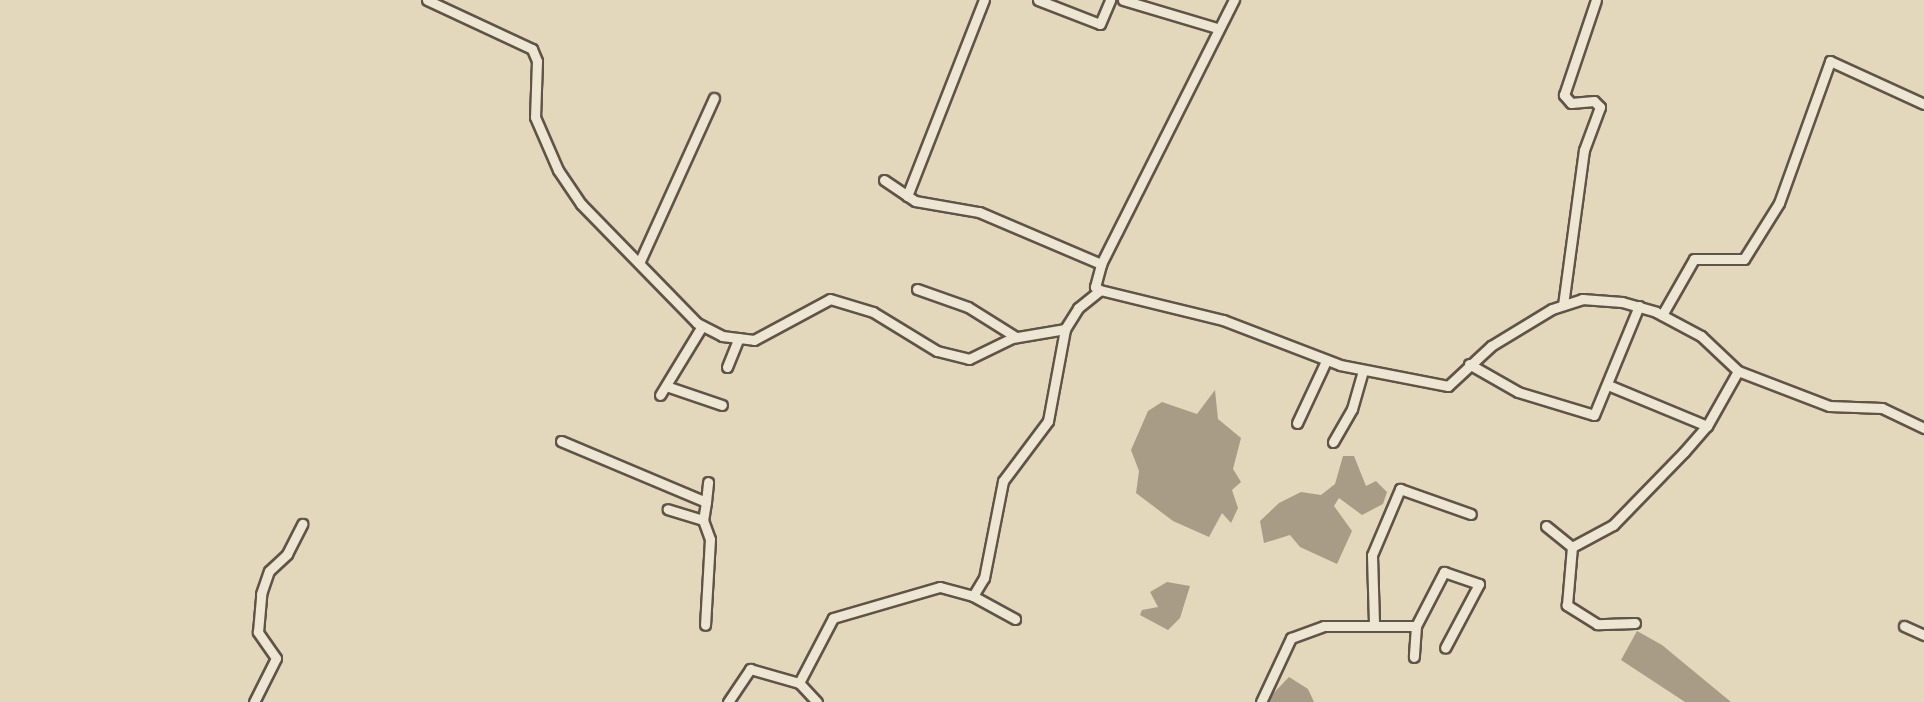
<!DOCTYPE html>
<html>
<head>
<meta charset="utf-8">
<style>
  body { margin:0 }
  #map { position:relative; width:1924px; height:702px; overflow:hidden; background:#e3d8bc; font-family:"IM FELL English",serif }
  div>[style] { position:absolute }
  .water>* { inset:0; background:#a89c87 }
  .roads { filter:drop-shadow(2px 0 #615347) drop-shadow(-2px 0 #615347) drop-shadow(0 2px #615347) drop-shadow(0 -2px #615347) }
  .street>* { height:9px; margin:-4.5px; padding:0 4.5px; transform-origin:4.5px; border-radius:4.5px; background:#ede6d3 }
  span { translate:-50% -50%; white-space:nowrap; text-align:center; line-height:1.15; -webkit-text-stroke:6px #ede6d3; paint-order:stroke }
</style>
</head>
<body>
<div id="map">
  <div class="water">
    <div style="clip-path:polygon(1215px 390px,1218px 419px,1241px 438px,1233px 469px,1241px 482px,1232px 490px,1238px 508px,1231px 523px,1222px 513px,1209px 537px,1173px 521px,1136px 493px,1139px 471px,1131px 450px,1148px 411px,1162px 402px,1197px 414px)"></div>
    <div style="clip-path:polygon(1343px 456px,1354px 456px,1366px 486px,1376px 481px,1387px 492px,1383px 504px,1362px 515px,1339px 498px,1334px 506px,1352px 531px,1337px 564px,1300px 547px,1290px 535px,1264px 543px,1260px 521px,1279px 503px,1301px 492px,1321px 495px,1335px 484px)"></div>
    <div style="clip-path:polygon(1167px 582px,1190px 586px,1180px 618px,1168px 630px,1140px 615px,1142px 610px,1158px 607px,1150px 592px)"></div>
    <div style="clip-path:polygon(1637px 631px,1662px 645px,1731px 702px,1685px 702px,1621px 660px)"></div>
    <div style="clip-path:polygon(1289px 677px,1308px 689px,1314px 702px,1265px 702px)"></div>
  </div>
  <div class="roads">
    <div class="street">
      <div style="left:427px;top:0;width:116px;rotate:25deg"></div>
      <div style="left:532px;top:49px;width:13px;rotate:67deg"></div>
      <div style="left:537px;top:61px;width:56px;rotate:92deg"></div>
      <div style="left:535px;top:117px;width:58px;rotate:66.5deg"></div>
      <div style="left:558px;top:170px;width:41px;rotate:55.9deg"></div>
      <div style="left:581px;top:204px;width:166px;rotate:45.7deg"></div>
      <div style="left:697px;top:323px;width:28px;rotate:27deg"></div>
      <div style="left:722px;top:336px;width:32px;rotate:7deg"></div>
      <div style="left:754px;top:340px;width:86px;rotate:-28.3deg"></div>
      <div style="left:830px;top:299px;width:45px;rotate:16.8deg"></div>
      <div style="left:873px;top:312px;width:75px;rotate:31.4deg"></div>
      <div style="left:937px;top:351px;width:33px;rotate:14deg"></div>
      <div style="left:969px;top:359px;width:48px;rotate:-26deg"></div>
      <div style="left:1012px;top:338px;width:54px;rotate:-9.6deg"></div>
      <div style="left:1038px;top:0;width:66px;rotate:21.2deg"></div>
      <div style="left:1100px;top:24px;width:26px;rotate:-67deg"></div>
      <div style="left:1123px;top:0;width:98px;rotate:16.6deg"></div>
      <div style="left:884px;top:180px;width:37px;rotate:34deg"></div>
      <div style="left:915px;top:201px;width:65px;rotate:9.8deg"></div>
      <div style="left:979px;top:212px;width:133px;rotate:23.1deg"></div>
      <div style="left:907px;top:196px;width:211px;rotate:-68.6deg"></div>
      <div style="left:640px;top:261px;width:179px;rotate:-65.6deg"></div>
      <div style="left:917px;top:289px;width:54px;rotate:19.4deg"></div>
      <div style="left:968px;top:307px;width:57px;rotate:32deg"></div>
      <div style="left:1100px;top:290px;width:6px;rotate:-149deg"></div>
      <div style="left:1095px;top:287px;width:24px;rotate:-75deg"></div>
      <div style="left:1101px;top:264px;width:296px;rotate:-63.3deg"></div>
      <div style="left:1563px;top:305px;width:156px;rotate:-82.3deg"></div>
      <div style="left:1584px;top:150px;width:46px;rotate:-69.6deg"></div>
      <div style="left:1600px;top:107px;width:8px;rotate:-135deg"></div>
      <div style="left:1594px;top:101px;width:23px;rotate:175deg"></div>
      <div style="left:1571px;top:103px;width:11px;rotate:-131deg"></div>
      <div style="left:1564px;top:95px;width:100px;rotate:-71.4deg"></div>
      <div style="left:1662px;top:315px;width:64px;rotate:-60.3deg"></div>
      <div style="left:1694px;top:259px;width:50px"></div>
      <div style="left:1744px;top:259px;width:66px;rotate:-58deg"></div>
      <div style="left:1779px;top:203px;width:151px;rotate:-70.2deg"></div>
      <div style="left:1830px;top:61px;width:103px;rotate:24.6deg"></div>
      <div style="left:1469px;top:364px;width:56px;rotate:29.7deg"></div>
      <div style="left:1518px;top:392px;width:79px;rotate:16.8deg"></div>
      <div style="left:1594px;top:415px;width:118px;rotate:-67.6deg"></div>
      <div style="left:727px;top:367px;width:31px;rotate:-68deg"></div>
      <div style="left:1608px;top:385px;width:107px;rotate:22.5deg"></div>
      <div style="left:666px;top:386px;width:59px;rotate:18.7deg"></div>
      <div style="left:660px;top:395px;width:81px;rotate:-58.7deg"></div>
      <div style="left:1297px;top:423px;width:68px;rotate:-64.9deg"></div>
      <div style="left:561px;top:441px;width:157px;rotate:22.8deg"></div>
      <div style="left:706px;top:502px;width:18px;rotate:99deg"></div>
      <div style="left:703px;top:520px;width:37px;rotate:-163deg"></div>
      <div style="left:1333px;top:442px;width:38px;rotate:-60deg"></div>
      <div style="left:1352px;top:409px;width:40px;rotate:-74deg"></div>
      <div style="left:706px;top:502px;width:20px;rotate:-84deg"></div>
      <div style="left:703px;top:520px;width:20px;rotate:70deg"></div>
      <div style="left:710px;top:539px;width:86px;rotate:93.3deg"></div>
      <div style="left:1546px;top:526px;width:33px;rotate:39deg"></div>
      <div style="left:973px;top:596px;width:21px;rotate:-59deg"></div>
      <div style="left:984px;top:578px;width:99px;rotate:-78.9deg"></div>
      <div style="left:1003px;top:481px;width:75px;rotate:-53.1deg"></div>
      <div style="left:1048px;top:421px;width:94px;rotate:-79.5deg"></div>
      <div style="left:1065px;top:329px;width:25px;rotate:-58deg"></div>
      <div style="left:1078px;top:308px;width:28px;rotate:-39deg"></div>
      <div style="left:1100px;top:290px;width:127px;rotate:13.7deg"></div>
      <div style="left:1223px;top:320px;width:125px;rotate:21deg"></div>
      <div style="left:1340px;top:365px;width:110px;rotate:11deg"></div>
      <div style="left:1448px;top:386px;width:59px;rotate:-42.9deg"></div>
      <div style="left:1491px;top:346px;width:71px;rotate:-31.2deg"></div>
      <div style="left:1552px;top:309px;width:32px;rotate:-18deg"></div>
      <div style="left:1582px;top:299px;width:40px;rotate:4.3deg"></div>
      <div style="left:1622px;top:302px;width:35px;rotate:16deg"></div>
      <div style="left:1656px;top:312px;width:51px;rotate:28.1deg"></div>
      <div style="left:1701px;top:336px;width:51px;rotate:43.4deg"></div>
      <div style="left:1738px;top:371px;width:97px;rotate:21deg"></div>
      <div style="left:1829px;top:406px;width:53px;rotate:2.2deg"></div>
      <div style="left:1882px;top:408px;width:47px;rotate:25.5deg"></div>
      <div style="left:1374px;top:623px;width:68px;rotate:-91.7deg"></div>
      <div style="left:1372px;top:555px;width:72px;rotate:-67deg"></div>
      <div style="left:1400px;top:489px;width:75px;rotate:19.4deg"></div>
      <div style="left:1635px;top:623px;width:38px;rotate:178deg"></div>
      <div style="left:1597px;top:624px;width:36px;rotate:-148deg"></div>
      <div style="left:1567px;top:605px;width:58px;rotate:-85.1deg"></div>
      <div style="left:1572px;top:547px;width:47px;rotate:-28.2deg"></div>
      <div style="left:1613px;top:525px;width:102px;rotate:-45.8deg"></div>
      <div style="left:1684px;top:452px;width:35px;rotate:-49deg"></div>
      <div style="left:1707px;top:426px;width:63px;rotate:-60.6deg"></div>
      <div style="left:1416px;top:626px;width:61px;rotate:-62.6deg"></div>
      <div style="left:1444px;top:572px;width:37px;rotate:19deg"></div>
      <div style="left:1479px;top:584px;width:72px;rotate:118deg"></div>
      <div style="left:1904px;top:626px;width:22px;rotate:24deg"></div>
      <div style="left:254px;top:702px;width:49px;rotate:-63.4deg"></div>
      <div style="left:276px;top:658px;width:32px;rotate:-125deg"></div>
      <div style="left:258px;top:632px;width:38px;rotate:-85deg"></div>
      <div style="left:261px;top:594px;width:24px;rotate:-71deg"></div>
      <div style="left:269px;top:571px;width:25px;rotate:-43deg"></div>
      <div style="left:287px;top:554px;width:34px;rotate:-63deg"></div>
      <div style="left:728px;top:702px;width:40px;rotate:-56deg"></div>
      <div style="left:750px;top:669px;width:51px;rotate:15.9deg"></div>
      <div style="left:817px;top:702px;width:26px;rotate:-133deg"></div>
      <div style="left:799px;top:683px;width:73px;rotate:-62.4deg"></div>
      <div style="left:833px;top:618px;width:111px;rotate:-16.2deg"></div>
      <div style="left:940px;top:587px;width:34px;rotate:15deg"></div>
      <div style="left:973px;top:596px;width:48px;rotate:28.7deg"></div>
      <div style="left:1261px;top:702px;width:71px;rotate:-64.9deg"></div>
      <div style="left:1291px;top:638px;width:35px;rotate:-20deg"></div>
      <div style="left:1324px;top:626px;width:92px"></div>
      <div style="left:1416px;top:626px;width:31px;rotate:94deg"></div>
    </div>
  </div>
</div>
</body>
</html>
